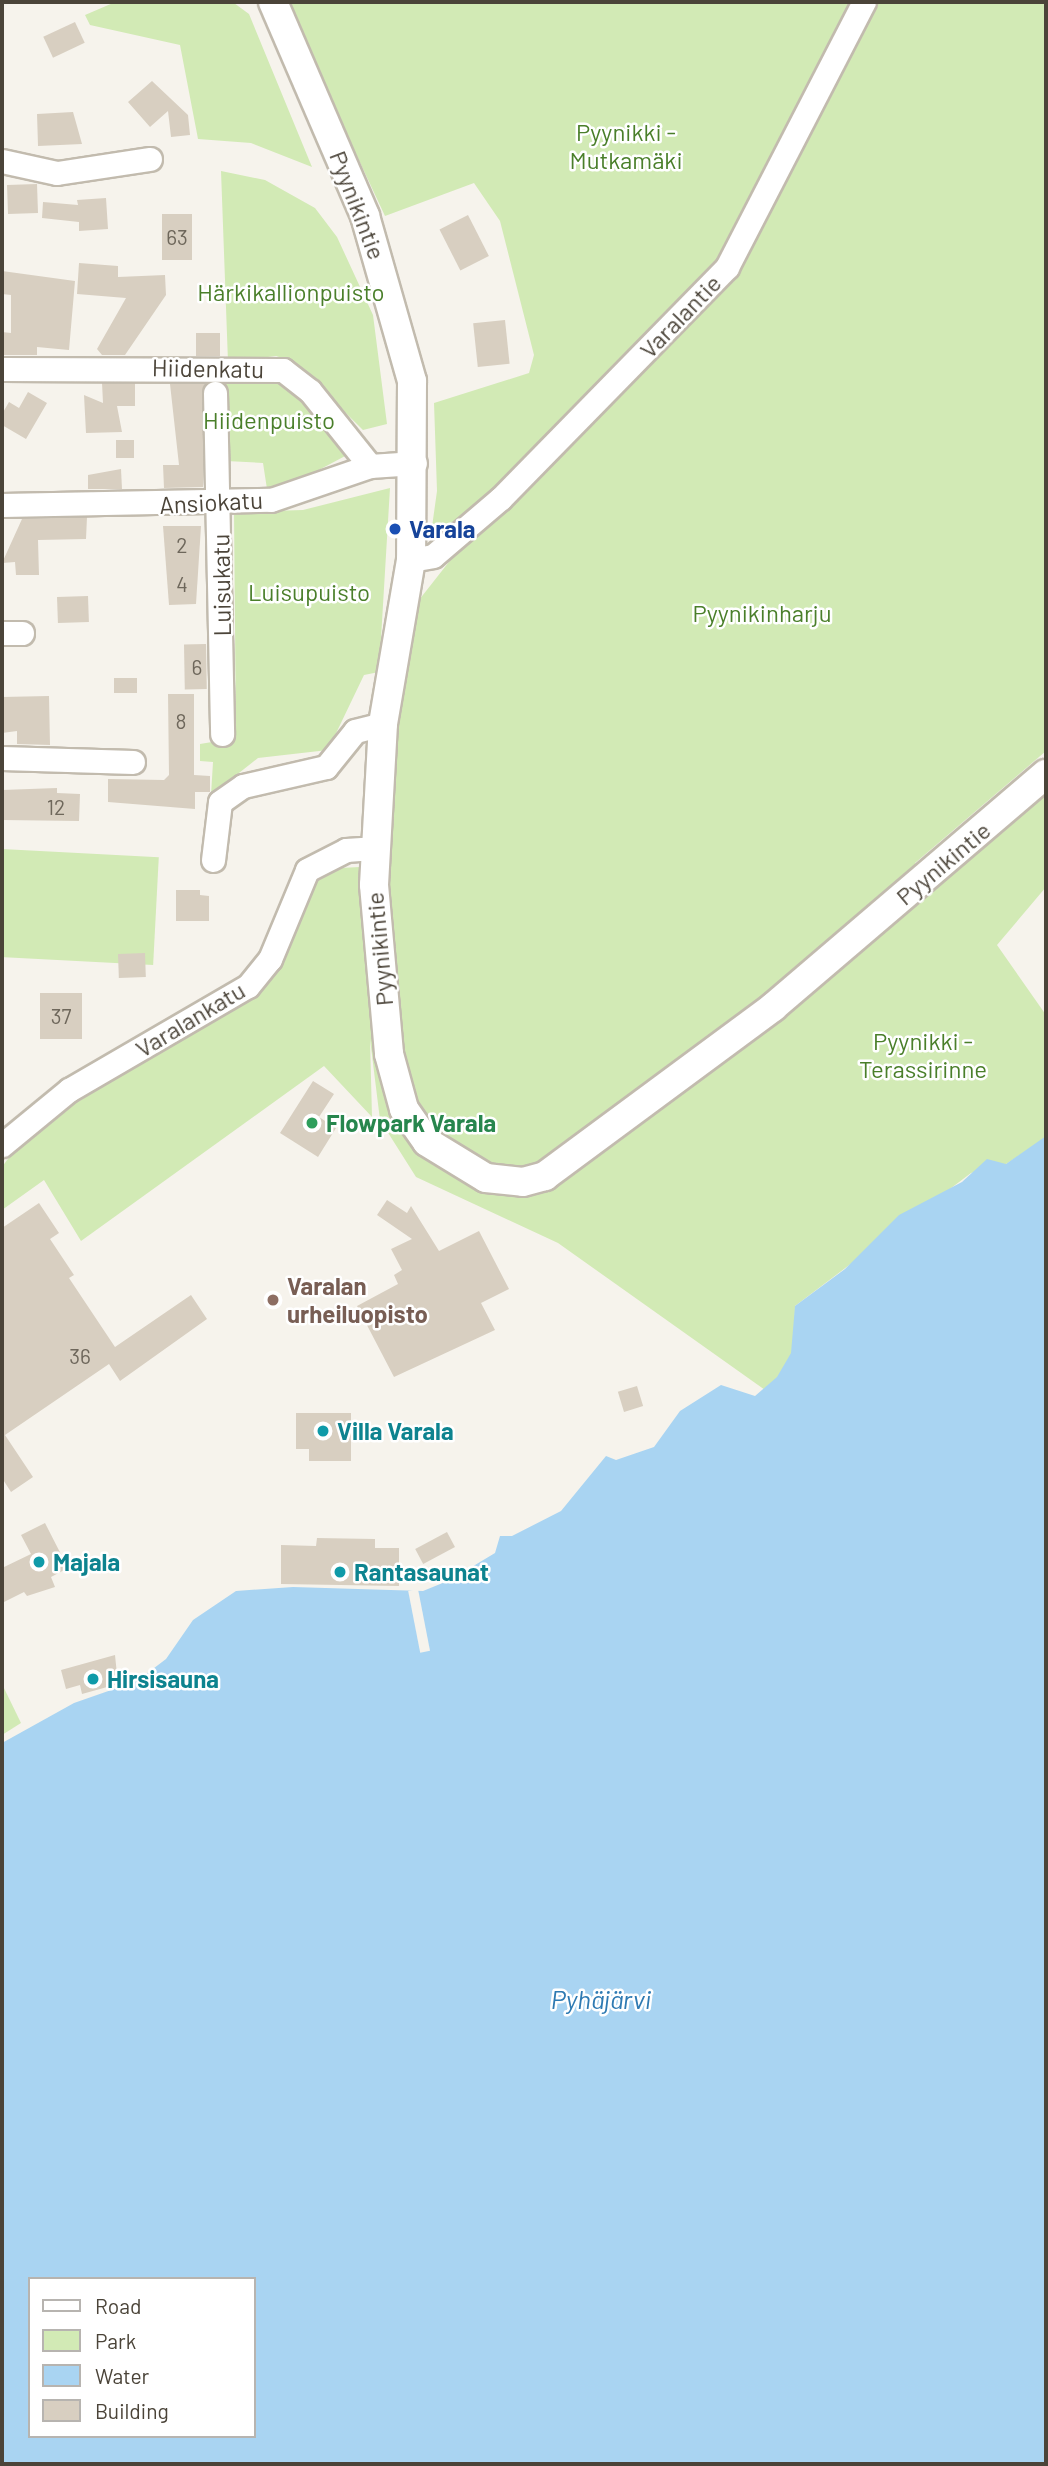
<!DOCTYPE html>
<html>
<head>
<meta charset="utf-8">
<style>
  body { margin:0 }
  #map { position:relative; width:1048px; height:2466px; overflow:hidden; background:#f6f3ec; font-family:Barlow,sans-serif }
  div>[style] { position:absolute }
  .green>* { inset:0; background:#d2eab5; transform-origin:0 0 }
  .water>* { inset:0; background:#a9d4f2 }
  .pier>* { inset:0; background:#f6f3ec; transform-origin:0 0 }
  .building>* { inset:0; background:#d8cfc1; transform-origin:0 0 }
  .roads { filter:drop-shadow(2px 0 #c2bbae) drop-shadow(-2px 0 #c2bbae) drop-shadow(0 2px #c2bbae) drop-shadow(0 -2px #c2bbae) }
  .minor>* { height:23px; margin:-11.5px; padding:0 11.5px; transform-origin:11.5px; border-radius:11.5px; background:#fff }
  .tertiary>* { height:28px; margin:-14px; padding:0 14px; transform-origin:14px; border-radius:14px; background:#fff }
  .dots>* { width:19px; height:19px; translate:-50% -50%; box-sizing:border-box; border:4px solid #fff; border-radius:50% }
  span { translate:-50% -50%; white-space:nowrap; text-align:center; line-height:1.15; -webkit-text-stroke:5px #fff; paint-order:stroke }
  .number-label { font-size:21px; color:#6e675b }
  .number-label span { -webkit-text-stroke-width:0 }
  .park-label { font-size:24px; color:#4a7f2a }
  .street-label { font-size:24px; color:#4b4439 }
  .transit-label { font-size:24px; color:#164399; font-weight:700 }
  .left { translate:0 -50%; text-align:left }
  .leisure-label { font-size:24px; color:#27864d; font-weight:700 }
  .education-label { font-size:24px; color:#785e54; font-weight:700 }
  .culture-label { font-size:24px; color:#0d838f; font-weight:700 }
  .water-label { font-size:26px; color:#2e7ab2; font-style:italic }
  .frame { position:absolute; inset:0; border:4px solid #4b4439; pointer-events:none }
  .legend { position:absolute; left:28px; top:2277px; width:228px; height:161px; box-sizing:border-box; background:#fff; border:2px solid #b7b4b0; margin:0; padding:9px 12px; list-style:none; font-size:21px; color:#4b4439 }
  .legend li { display:flex; align-items:center; gap:14px; height:35px }
  .legend b { width:35px; border:2px solid #b7b4b0 }
</style>
</head>
<body>
<div id="map">
  <div class="green">
    <div style="clip-path:polygon(285px 2px,1046px 2px,1046px 751px,915px 863px,935px 888px,1046px 791px,1046px 887px,997px 945px,1046px 1015px,1046px 1138px,1006px 1164px,971px 1173px,795px 1306px,794px 1364px,765px 1390px,558px 1243px,416px 1177px,380px 1120px,370px 1039px,372px 1117px,324px 1066px,81px 1241px,44px 1180px,2px 1210px,2px 1167px,15px 1149px,60px 1113px,266px 984px,282px 957px,306px 889px,322px 874px,340px 868px,360px 867px,370px 1004px,387px 897px,386px 803px,408px 632px,419px 600px,463px 544px,431px 534px,437px 491px,434px 403px,529px 373px,534px 355px,500px 221px,474px 183px,385px 216px)"></div>
    <div style="clip-path:polygon(113px 3px,234px 3px,249px 14px,312px 167px,251px 143px,198px 139px,180px 45px,90px 25px,85px 15px)"></div>
    <div style="clip-path:polygon(221px 171px,265px 180px,315px 208px,337px 237px,373px 315px,387px 424px,363px 430px,294px 362px,276px 356px,228px 362px)"></div>
    <div style="clip-path:polygon(208px 375px,267px 376px,292px 383px,347px 455px,300px 480px,267px 489px,263px 463px,226px 461px,226px 390px,208px 390px)"></div>
    <div style="clip-path:polygon(390px 488px,379px 672px,364px 675px,328px 750px,258px 758px,211px 795px,213px 762px,200px 761px,200px 744px,236px 738px,234px 512px,303px 510px)"></div>
    <div style="left:2px;top:849px;width:157px;height:108px;rotate:3deg"></div>
    <div style="clip-path:polygon(2px 1684px,21px 1723px,2px 1735px)"></div>
  </div>
  <div class="water">
    <div style="clip-path:polygon(evenodd,1046px 1136px,1046px 2464px,2px 2464px,2px 1743px,74px 1703px,137px 1681px,166px 1659px,193px 1620px,236px 1591px,293px 1587px,423px 1591px,450px 1580px,495px 1553px,500px 1536px,512px 1536px,561px 1511px,606px 1456px,616px 1460px,654px 1447px,680px 1411px,721px 1385px,755px 1396px,777px 1377px,791px 1353px,795px 1306px,845px 1269px,899px 1215px,962px 1182px,987px 1159px,1006px 1164px,1046px 1136px,30px 2279px,254px 2279px,254px 2436px,30px 2436px,30px 2279px)"></div>
  </div>
  <div class="pier">
    <div style="left:418px;top:1589px;width:63px;height:10px;rotate:79deg"></div>
  </div>
  <div class="building">
    <div style="left:75px;top:22px;width:23px;height:35px;rotate:65deg"></div>
    <div style="clip-path:polygon(152px 81px,188px 115px,190px 135px,171px 137px,168px 111px,150px 127px,128px 102px)"></div>
    <div style="clip-path:polygon(73px 112px,82px 144px,38px 146px,37px 114px)"></div>
    <div style="left:37px;top:184px;width:29px;height:30px;rotate:88deg"></div>
    <div style="clip-path:polygon(106px 198px,108px 229px,79px 231px,79px 222px,42px 218px,43px 202px,78px 205px,77px 200px)"></div>
    <div style="left:162px;top:214px;width:30px;height:46px"></div>
    <div style="left:468px;top:215px;width:46px;height:32px;rotate:63deg"></div>
    <div style="clip-path:polygon(79px 263px,118px 266px,118px 277px,165px 275px,166px 295px,125px 355px,102px 355px,97px 349px,126px 298px,77px 294px)"></div>
    <div style="clip-path:polygon(2px 271px,75px 281px,69px 350px,37px 347px,37px 355px,2px 355px,2px 332px,11px 333px,11px 295px,2px 294px)"></div>
    <div style="left:505px;top:320px;width:44px;height:32px;rotate:84deg"></div>
    <div style="left:196px;top:333px;width:24px;height:23px"></div>
    <div style="clip-path:polygon(102px 383px,135px 383px,135px 406px,117px 406px,122px 432px,86px 433px,84px 395px,103px 403px)"></div>
    <div style="clip-path:polygon(170px 384px,205px 384px,203px 487px,164px 488px,163px 465px,179px 465px)"></div>
    <div style="clip-path:polygon(28px 392px,47px 403px,26px 439px,2px 425px,2px 414px,9px 402px,19px 408px)"></div>
    <div style="left:134px;top:440px;width:18px;height:18px;rotate:90deg"></div>
    <div style="clip-path:polygon(121px 469px,122px 489px,88px 489px,88px 475px)"></div>
    <div style="clip-path:polygon(87px 517px,86px 539px,38px 540px,39px 575px,16px 575px,15px 562px,2px 563px,22px 519px)"></div>
    <div style="clip-path:polygon(163px 526px,201px 526px,196px 604px,169px 605px)"></div>
    <div style="left:88px;top:596px;width:26px;height:31px;rotate:88deg"></div>
    <div style="left:206px;top:644px;width:45px;height:22px;rotate:89deg"></div>
    <div style="left:114px;top:678px;width:23px;height:15px"></div>
    <div style="clip-path:polygon(168px 694px,194px 694px,194px 775px,210px 776px,210px 792px,195px 792px,195px 809px,108px 802px,108px 779px,164px 780px,169px 775px)"></div>
    <div style="clip-path:polygon(49px 696px,50px 745px,17px 744px,17px 731px,2px 733px,2px 697px)"></div>
    <div style="clip-path:polygon(57px 788px,57px 793px,80px 794px,79px 821px,2px 820px,2px 790px)"></div>
    <div style="clip-path:polygon(176px 890px,200px 890px,200px 895px,209px 896px,209px 921px,176px 921px)"></div>
    <div style="left:145px;top:953px;width:24px;height:27px;rotate:88deg"></div>
    <div style="left:82px;top:993px;width:46px;height:42px;rotate:90deg"></div>
    <div style="clip-path:polygon(313px 1081px,334px 1094px,319px 1117px,336px 1128px,318px 1157px,280px 1133px)"></div>
    <div style="clip-path:polygon(387px 1200px,407px 1213px,411px 1206px,439px 1251px,479px 1231px,509px 1289px,481px 1303px,495px 1330px,394px 1377px,357px 1306px,398px 1284px,394px 1275px,402px 1270px,391px 1249px,412px 1239px,377px 1215px)"></div>
    <div style="clip-path:polygon(39px 1203px,59px 1233px,50px 1239px,74px 1275px,69px 1278px,115px 1347px,191px 1295px,207px 1319px,120px 1381px,109px 1364px,5px 1435px,33px 1477px,11px 1492px,2px 1478px,2px 1228px)"></div>
    <div style="left:637px;top:1386px;width:21px;height:20px;rotate:73deg"></div>
    <div style="clip-path:polygon(296px 1413px,351px 1413px,351px 1461px,309px 1461px,309px 1449px,296px 1449px)"></div>
    <div style="clip-path:polygon(45px 1523px,68px 1568px,51px 1577px,55px 1587px,27px 1596px,24px 1592px,2px 1603px,2px 1568px,31px 1554px,21px 1535px)"></div>
    <div style="left:447px;top:1532px;width:17px;height:36px;rotate:62deg"></div>
    <div style="clip-path:polygon(317px 1538px,375px 1539px,375px 1548px,399px 1548px,399px 1586px,281px 1584px,281px 1545px,316px 1546px)"></div>
    <div style="clip-path:polygon(115px 1655px,118px 1684px,82px 1694px,80px 1685px,66px 1689px,61px 1670px)"></div>
  </div>
  <div class="roads">
    <div class="minor">
      <div style="left:2px;top:161px;width:56px;rotate:12.3deg"></div>
      <div style="left:57px;top:173px;width:94px;rotate:-8.6deg"></div>
      <div style="left:2px;top:369px;width:281px;rotate:0.2deg"></div>
      <div style="left:283px;top:370px;width:34px;rotate:38deg"></div>
      <div style="left:310px;top:391px;width:96px;rotate:51.3deg"></div>
      <div style="left:215px;top:393px;width:341px;rotate:88.8deg"></div>
      <div style="left:2px;top:505px;width:269px;rotate:-1.1deg"></div>
      <div style="left:271px;top:500px;width:105px;rotate:-19deg"></div>
      <div style="left:370px;top:466px;width:45px;rotate:-3.8deg"></div>
      <div style="left:411px;top:560px;width:22px;rotate:-10deg"></div>
      <div style="left:433px;top:556px;width:89px;rotate:-40.5deg"></div>
      <div style="left:501px;top:498px;width:323px;rotate:-45.6deg"></div>
      <div style="left:727px;top:267px;width:298px;rotate:-62.7deg"></div>
      <div style="left:2px;top:633px;width:20px"></div>
      <div style="left:2px;top:758px;width:131px;rotate:1.7deg"></div>
      <div style="left:213px;top:860px;width:58px;rotate:-83.1deg"></div>
      <div style="left:220px;top:802px;width:28px;rotate:-35deg"></div>
      <div style="left:243px;top:786px;width:85px;rotate:-12.9deg"></div>
      <div style="left:326px;top:767px;width:46px;rotate:-51.1deg"></div>
      <div style="left:355px;top:731px;width:29px;rotate:-14deg"></div>
      <div style="left:2px;top:1145px;width:87px;rotate:-39.4deg"></div>
      <div style="left:69px;top:1090px;width:207px;rotate:-30.2deg"></div>
      <div style="left:248px;top:986px;width:35px;rotate:-51deg"></div>
      <div style="left:270px;top:959px;width:96px;rotate:-67.4deg"></div>
      <div style="left:307px;top:870px;width:44px;rotate:-27.1deg"></div>
      <div style="left:346px;top:850px;width:27px;rotate:-4deg"></div>
    </div>
    <div class="tertiary">
      <div style="left:273px;top:2px;width:233px;rotate:66.7deg"></div>
      <div style="left:365px;top:216px;width:172px;rotate:74.1deg"></div>
      <div style="left:412px;top:381px;width:179px;rotate:90.3deg"></div>
      <div style="left:411px;top:560px;width:166px;rotate:99.7deg"></div>
      <div style="left:383px;top:724px;width:161px;rotate:93.2deg"></div>
      <div style="left:374px;top:885px;width:170px;rotate:84.9deg"></div>
      <div style="left:389px;top:1054px;width:57px;rotate:74.7deg"></div>
      <div style="left:404px;top:1109px;width:40px;rotate:55.1deg"></div>
      <div style="left:427px;top:1142px;width:69px;rotate:31.4deg"></div>
      <div style="left:486px;top:1178px;width:37px;rotate:6deg"></div>
      <div style="left:523px;top:1182px;width:23px;rotate:-15deg"></div>
      <div style="left:545px;top:1176px;width:284px;rotate:-36.5deg"></div>
      <div style="left:773px;top:1007px;width:359px;rotate:-40.5deg"></div>
    </div>
  </div>
  <div class="dots">
    <div style="left:395px;top:529px;background:#1a4fb4"></div>
    <div style="left:312px;top:1123px;background:#2e9e5b"></div>
    <div style="left:273px;top:1300px;background:#8d6e63"></div>
    <div style="left:323px;top:1431px;background:#0f9aa8"></div>
    <div style="left:39px;top:1562px;background:#0f9aa8"></div>
    <div style="left:340px;top:1572px;background:#0f9aa8"></div>
    <div style="left:93px;top:1679px;background:#0f9aa8"></div>
  </div>
  <div class="number-label">
    <span style="left:177px;top:237px">63</span>
    <span style="left:182px;top:545px">2</span>
    <span style="left:182px;top:584px">4</span>
    <span style="left:197px;top:667px">6</span>
    <span style="left:181px;top:721px">8</span>
    <span style="left:56px;top:807px">12</span>
    <span style="left:61px;top:1016px">37</span>
    <span style="left:80px;top:1356px">36</span>
  </div>
  <div class="park-label">
    <span style="left:626px;top:146px">Pyynikki -<br>Mutkamäki</span>
    <span style="left:291px;top:292px">Härkikallionpuisto</span>
    <span style="left:269px;top:420px">Hiidenpuisto</span>
    <span style="left:309px;top:592px">Luisupuisto</span>
    <span style="left:762px;top:613px">Pyynikinharju</span>
    <span style="left:923px;top:1055px">Pyynikki -<br>Terassirinne</span>
  </div>
  <div class="street-label">
    <span style="left:358px;top:205px;rotate:69deg">Pyynikintie</span>
    <span style="left:680px;top:316px;rotate:-46deg">Varalantie</span>
    <span style="left:208px;top:368px;rotate:1deg">Hiidenkatu</span>
    <span style="left:211px;top:502px;rotate:-3deg">Ansiokatu</span>
    <span style="left:221px;top:585px;rotate:-91deg">Luisukatu</span>
    <span style="left:943px;top:863px;rotate:-40deg">Pyynikintie</span>
    <span style="left:379px;top:949px;rotate:-95deg">Pyynikintie</span>
    <span style="left:190px;top:1019px;rotate:-31deg">Varalankatu</span>
  </div>
  <div class="transit-label">
    <span class="left" style="left:409px;top:529px">Varala</span>
  </div>
  <div class="leisure-label">
    <span class="left" style="left:326px;top:1123px">Flowpark Varala</span>
  </div>
  <div class="education-label">
    <span class="left" style="left:287px;top:1300px">Varalan<br>urheiluopisto</span>
  </div>
  <div class="culture-label">
    <span class="left" style="left:337px;top:1431px">Villa Varala</span>
    <span class="left" style="left:53px;top:1562px">Majala</span>
    <span class="left" style="left:354px;top:1572px">Rantasaunat</span>
    <span class="left" style="left:107px;top:1679px">Hirsisauna</span>
  </div>
  <div class="water-label">
    <span style="left:601px;top:1999px">Pyhäjärvi</span>
  </div>
  <div class="frame"></div>
  <ul class="legend">
  <li><b style="height:9px;background:#fff"></b>Road</li>
  <li><b style="height:19px;background:#d2eab5"></b>Park</li>
  <li><b style="height:19px;background:#a9d4f2"></b>Water</li>
  <li><b style="height:19px;background:#d8cfc1"></b>Building</li>
  </ul>
</div>
</body>
</html>
